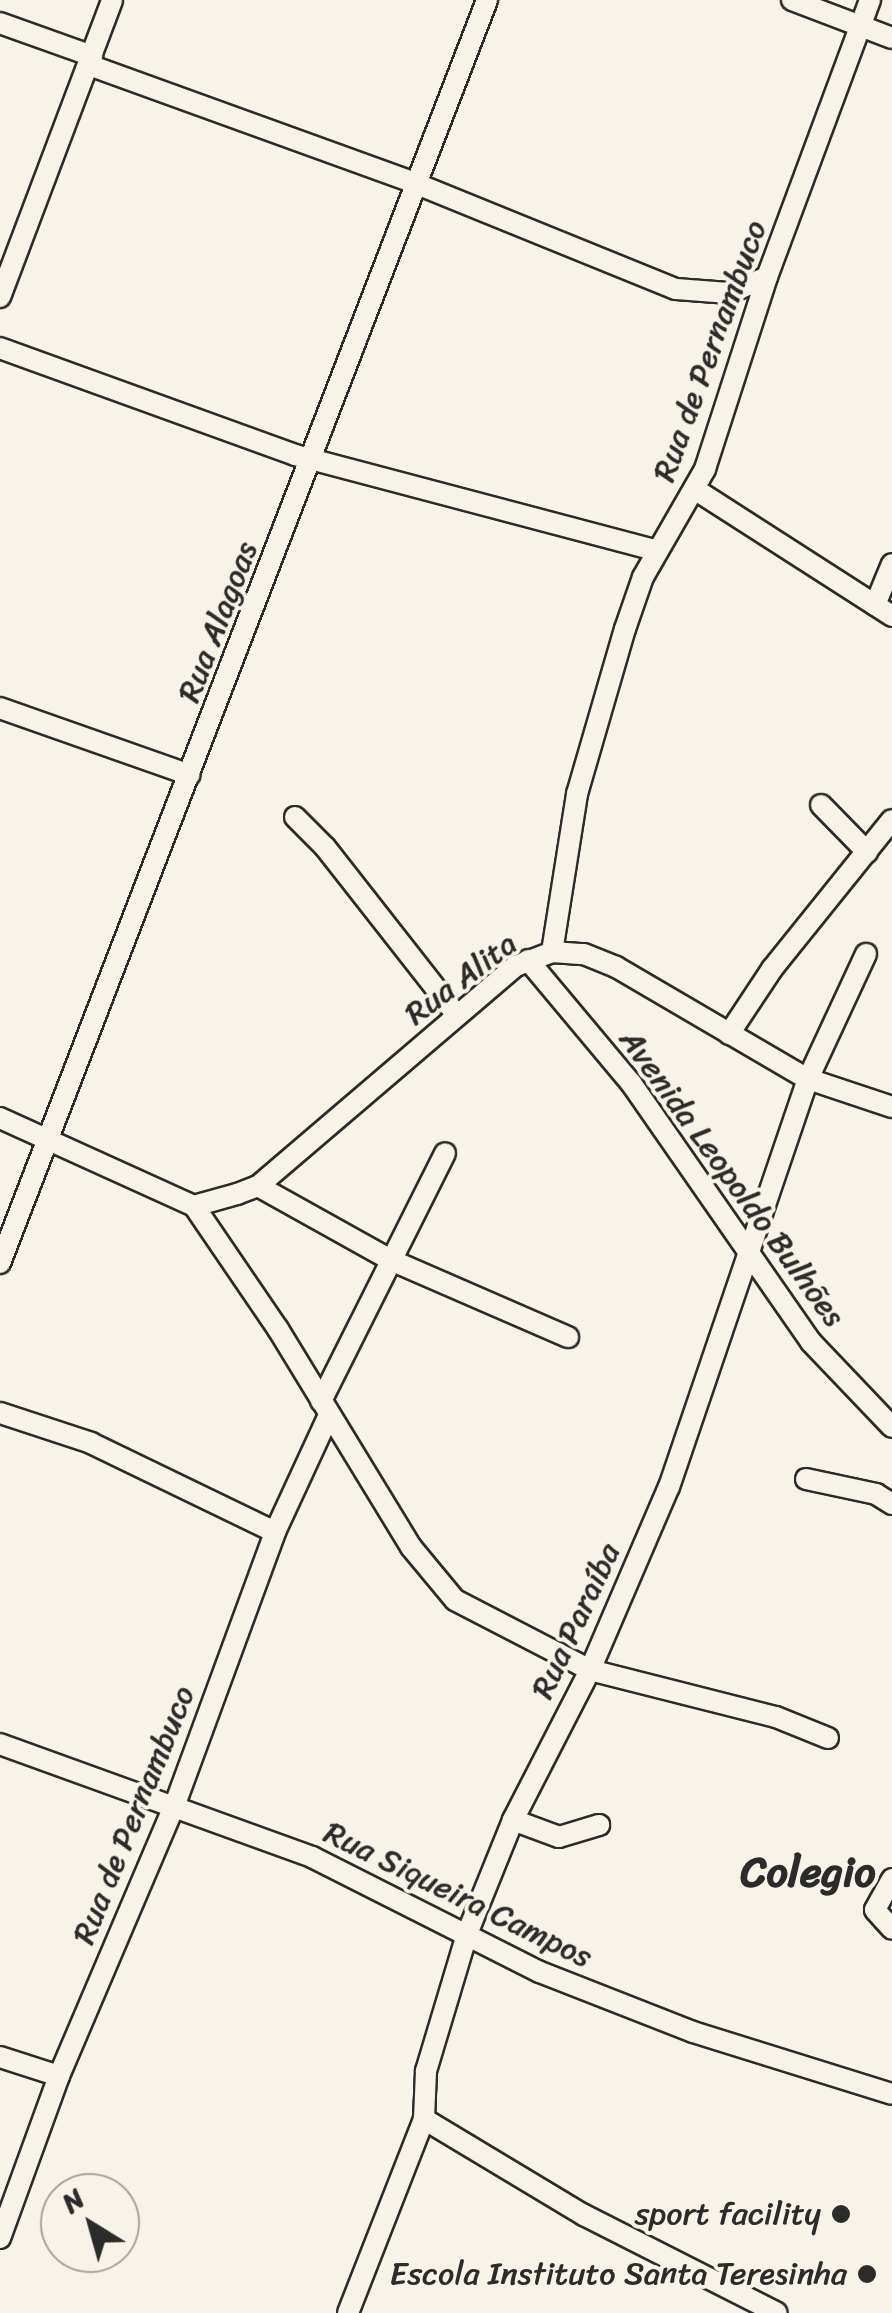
<!DOCTYPE html>
<html>
<head>
<meta charset="utf-8">
<style>
  body { margin:0 }
  #map { position:relative; width:892px; height:2313px; overflow:hidden; background:#f7f3e8; font-family:Sriracha,sans-serif }
  div>[style] { position:absolute }
  .roads { filter:drop-shadow(2px 0 #2b2b2b) drop-shadow(-2px 0 #2b2b2b) drop-shadow(0 2px #2b2b2b) drop-shadow(0 -2px #2b2b2b) }
  .minor>* { height:20px; margin:-10px; padding:0 10px; transform-origin:10px; border-radius:10px; background:#f7f3e8 }
  .dots>* { width:28px; height:28px; translate:-50% -50%; box-sizing:border-box; border:5px solid #f7f3e8; border-radius:50% }
  span { translate:-50% -50%; white-space:nowrap; text-align:center; line-height:1.15; -webkit-text-stroke:8px #f7f3e8; paint-order:stroke }
  .street-label { font-size:32px; color:#2b2b2b }
  .poi-label { font-size:32px; color:#2b2b2b }
  .right { translate:-100% -50%; text-align:right }
  .district-label { font-size:42px; color:#2b2b2b; font-weight:700 }
  .north { position:absolute; left:40px; top:2173px; width:100px; height:100px; box-sizing:border-box; background:#f7f3e8; border:2px solid #a5a39c; border-radius:50%; rotate:323deg; font-size:28px; font-weight:700; line-height:40px; text-align:center; color:#2b2b2b }
  .north::after { content:''; display:block; margin:auto; width:35px; height:45px; background:#2b2b2b; clip-path:polygon(50% 0,100% 100%,50% 72%,0 100%) }
</style>
</head>
<body>
<div id="map">
  <div class="roads">
    <div class="minor">
      <div style="left:792px;top:0;width:107px;rotate:20.8deg"></div>
      <div style="left:0;top:23px;width:98px;rotate:19.7deg"></div>
      <div style="left:89px;top:65px;width:349px;rotate:19.9deg"></div>
      <div style="left:417px;top:184px;width:279px;rotate:22.1deg"></div>
      <div style="left:676px;top:289px;width:53px;rotate:4.3deg"></div>
      <div style="left:729px;top:293px;width:41px;rotate:-22.8deg"></div>
      <div style="left:0;top:297px;width:317px;rotate:-69.3deg"></div>
      <div style="left:0;top:348px;width:314px;rotate:19.9deg"></div>
      <div style="left:295px;top:455px;width:375px;rotate:14.8deg"></div>
      <div style="left:696px;top:490px;width:233px;rotate:32.7deg"></div>
      <div style="left:875px;top:605px;width:44px;rotate:-67.5deg"></div>
      <div style="left:0;top:708px;width:201px;rotate:19.4deg"></div>
      <div style="left:821px;top:805px;width:66px;rotate:45.6deg"></div>
      <div style="left:295px;top:817px;width:42px;rotate:45deg"></div>
      <div style="left:325px;top:847px;width:212px;rotate:51.9deg"></div>
      <div style="left:552px;top:952px;width:160px;rotate:-81deg"></div>
      <div style="left:577px;top:794px;width:172px;rotate:-73.8deg"></div>
      <div style="left:625px;top:629px;width:55px;rotate:-70.9deg"></div>
      <div style="left:643px;top:577px;width:125px;rotate:-60.1deg"></div>
      <div style="left:705px;top:469px;width:202px;rotate:-72.1deg"></div>
      <div style="left:767px;top:277px;width:296px;rotate:-69.6deg"></div>
      <div style="left:528px;top:960px;width:160px;rotate:50.1deg"></div>
      <div style="left:631px;top:1083px;width:315px;rotate:55.2deg"></div>
      <div style="left:811px;top:1342px;width:117px;rotate:46.4deg"></div>
      <div style="left:729px;top:1034px;width:78px;rotate:-56.5deg"></div>
      <div style="left:772px;top:969px;width:191px;rotate:-51.2deg"></div>
      <div style="left:0;top:1118px;width:213px;rotate:24.4deg"></div>
      <div style="left:194px;top:1206px;width:45px;rotate:-15.6deg"></div>
      <div style="left:237px;top:1194px;width:22px;rotate:-21deg"></div>
      <div style="left:258px;top:1186px;width:339px;rotate:-40.5deg"></div>
      <div style="left:516px;top:966px;width:39px;rotate:-21deg"></div>
      <div style="left:552px;top:952px;width:32px;rotate:4deg"></div>
      <div style="left:584px;top:954px;width:35px;rotate:22deg"></div>
      <div style="left:616px;top:967px;width:222px;rotate:30.3deg"></div>
      <div style="left:808px;top:1079px;width:89px;rotate:18.4deg"></div>
      <div style="left:258px;top:1186px;width:154px;rotate:29.1deg"></div>
      <div style="left:393px;top:1261px;width:191px;rotate:23.5deg"></div>
      <div style="left:194px;top:1206px;width:149px;rotate:55.7deg"></div>
      <div style="left:278px;top:1329px;width:255px;rotate:58.6deg"></div>
      <div style="left:411px;top:1547px;width:69px;rotate:50.3deg"></div>
      <div style="left:455px;top:1600px;width:152px;rotate:27.4deg"></div>
      <div style="left:590px;top:1670px;width:192px;rotate:14.2deg"></div>
      <div style="left:776px;top:1717px;width:56px;rotate:22deg"></div>
      <div style="left:0;top:1263px;width:1354px;rotate:-68.91deg"></div>
      <div style="left:321px;top:1401px;width:277px;rotate:-63.4deg"></div>
      <div style="left:0;top:1413px;width:96px;rotate:18.2deg"></div>
      <div style="left:91px;top:1443px;width:204px;rotate:25.8deg"></div>
      <div style="left:806px;top:1479px;width:72px;rotate:12.1deg"></div>
      <div style="left:876px;top:1494px;width:19px;rotate:32deg"></div>
      <div style="left:0;top:1744px;width:332px;rotate:19.9deg"></div>
      <div style="left:312px;top:1857px;width:255px;rotate:26.8deg"></div>
      <div style="left:540px;top:1972px;width:164px;rotate:21.4deg"></div>
      <div style="left:693px;top:2032px;width:208px;rotate:17.3deg"></div>
      <div style="left:513px;top:1820px;width:49px;rotate:20.3deg"></div>
      <div style="left:559px;top:1837px;width:42px;rotate:-16.7deg"></div>
      <div style="left:892px;top:1879px;width:35px;rotate:119deg"></div>
      <div style="left:875px;top:1910px;width:25px;rotate:48deg"></div>
      <div style="left:0;top:2057px;width:62px;rotate:17.9deg"></div>
      <div style="left:424px;top:2119px;width:187px;rotate:31deg"></div>
      <div style="left:584px;top:2215px;width:216px;rotate:26.9deg"></div>
      <div style="left:0;top:2238px;width:172px;rotate:-70deg"></div>
      <div style="left:59px;top:2076px;width:293px;rotate:-66.9deg"></div>
      <div style="left:174px;top:1807px;width:293px;rotate:-69.8deg"></div>
      <div style="left:275px;top:1532px;width:129px;rotate:-65.2deg"></div>
      <div style="left:348px;top:2313px;width:208px;rotate:-68.6deg"></div>
      <div style="left:424px;top:2119px;width:48px;rotate:-87.6deg"></div>
      <div style="left:426px;top:2071px;width:143px;rotate:-73.3deg"></div>
      <div style="left:467px;top:1934px;width:123px;rotate:-68deg"></div>
      <div style="left:513px;top:1820px;width:169px;rotate:-62.8deg"></div>
      <div style="left:590px;top:1670px;width:199px;rotate:-66.7deg"></div>
      <div style="left:669px;top:1487px;width:431px;rotate:-71.2deg"></div>
      <div style="left:808px;top:1079px;width:138px;rotate:-65.1deg"></div>
    </div>
  </div>
  <div class="dots">
    <div style="left:841px;top:2214px;background:#2b2b2b"></div>
    <div style="left:867px;top:2274px;background:#2b2b2b"></div>
  </div>
  <div class="street-label">
    <span style="left:710px;top:351px;rotate:-70deg">Rua de Pernambuco</span>
    <span style="left:218px;top:622px;rotate:-69deg">Rua Alagoas</span>
    <span style="left:461px;top:979px;rotate:-37deg">Rua Alita</span>
    <span style="left:732px;top:1178px;rotate:54deg">Avenida Leopoldo Bulhões</span>
    <span style="left:576px;top:1621px;rotate:-65deg">Rua Paraíba</span>
    <span style="left:134px;top:1815px;rotate:-68deg">Rua de Pernambuco</span>
    <span style="left:458px;top:1895px;rotate:26deg">Rua Siqueira Campos</span>
  </div>
  <div class="poi-label">
    <span class="right" style="left:821px;top:2214px">sport facility</span>
    <span class="right" style="left:847px;top:2274px">Escola Instituto Santa Teresinha</span>
  </div>
  <div class="district-label">
    <span style="left:808px;top:1872px">Colegio</span>
  </div>
  <div class="north">N</div>
</div>
</body>
</html>
